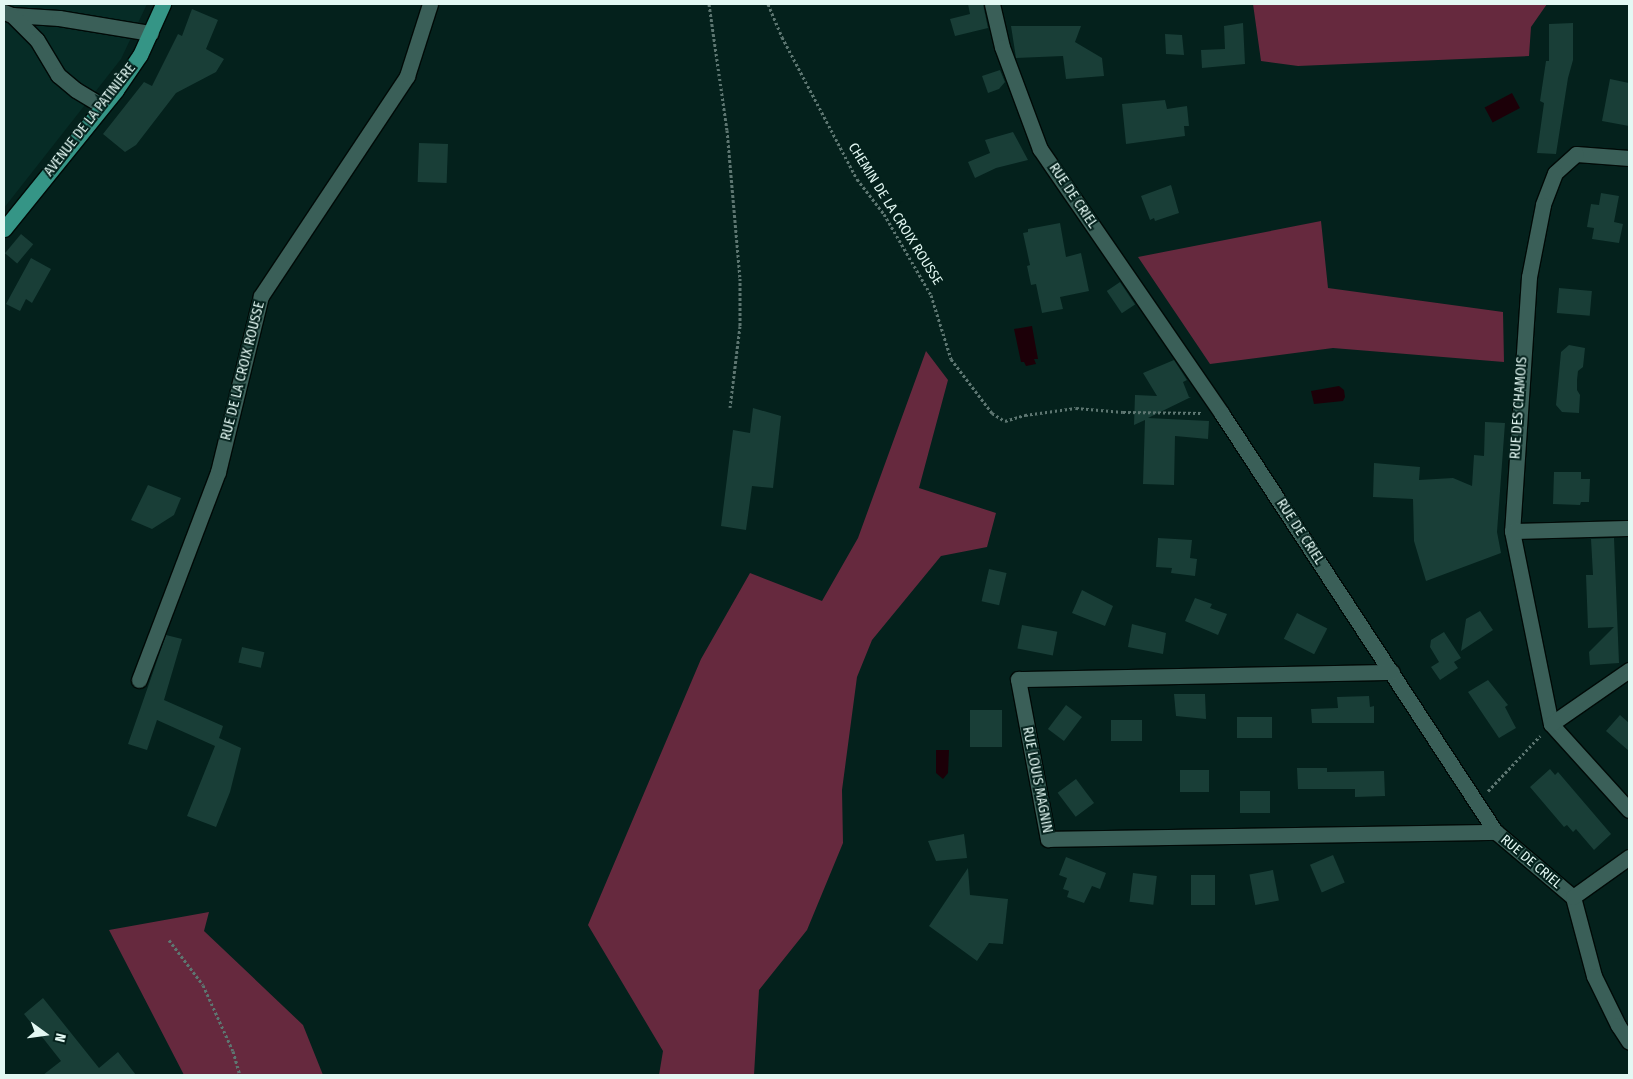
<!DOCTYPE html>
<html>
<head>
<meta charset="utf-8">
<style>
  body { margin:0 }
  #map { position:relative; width:1633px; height:1079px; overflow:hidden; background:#04211c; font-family:"Fira Sans Condensed",sans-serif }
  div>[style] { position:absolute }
  .built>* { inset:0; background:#062c26 }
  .green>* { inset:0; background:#66293e }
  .water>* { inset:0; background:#1c0008; transform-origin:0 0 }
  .building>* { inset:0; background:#193e37; transform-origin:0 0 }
  .path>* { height:3px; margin-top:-1.5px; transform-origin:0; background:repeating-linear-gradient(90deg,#5d7671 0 2.5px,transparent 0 5px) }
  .roads { filter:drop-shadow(1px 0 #000a07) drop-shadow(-1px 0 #000a07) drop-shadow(0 1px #000a07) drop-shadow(0 -1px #000a07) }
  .minor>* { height:15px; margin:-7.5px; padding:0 7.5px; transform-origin:7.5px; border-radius:7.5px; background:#3a5f58 }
  .major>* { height:15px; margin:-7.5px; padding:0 7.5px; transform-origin:7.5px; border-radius:7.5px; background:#359586 }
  span { translate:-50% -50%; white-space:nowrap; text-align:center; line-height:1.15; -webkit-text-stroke:4px #04211c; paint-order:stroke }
  .street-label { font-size:14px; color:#e3f8f3 }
  .frame { position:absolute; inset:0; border:5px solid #e3f8f3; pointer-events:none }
  .north { position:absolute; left:20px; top:1009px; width:50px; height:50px; -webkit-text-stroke:4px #04211c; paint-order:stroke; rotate:104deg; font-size:14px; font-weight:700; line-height:20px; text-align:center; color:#e3f8f3 }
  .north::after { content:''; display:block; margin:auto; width:18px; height:22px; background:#e3f8f3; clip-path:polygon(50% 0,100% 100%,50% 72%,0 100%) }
</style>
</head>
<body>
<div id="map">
  <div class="built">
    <div style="clip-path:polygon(4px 4px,147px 4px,121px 59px,4px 208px)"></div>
  </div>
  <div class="green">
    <div style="clip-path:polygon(1253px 4px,1547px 4px,1531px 27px,1529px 56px,1298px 66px,1261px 61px)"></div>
    <div style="clip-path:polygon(1321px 221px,1328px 288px,1503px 312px,1504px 362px,1333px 348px,1210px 364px,1138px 257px)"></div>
    <div style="clip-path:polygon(926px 351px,948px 380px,919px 488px,996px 513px,987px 547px,941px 556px,872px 640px,857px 677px,842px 790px,843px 843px,807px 930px,759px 990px,754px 1075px,659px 1075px,663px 1051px,588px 925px,701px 659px,750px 573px,822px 601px,858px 538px)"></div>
    <div style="clip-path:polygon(209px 912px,204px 931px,303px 1025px,323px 1075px,184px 1075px,109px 930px)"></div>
  </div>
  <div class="water">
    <div style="left:1512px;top:93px;width:17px;height:31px;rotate:62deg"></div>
    <div style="clip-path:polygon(1032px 326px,1038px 359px,1034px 359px,1036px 364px,1026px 366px,1024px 362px,1021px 362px,1014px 329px)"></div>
    <div style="clip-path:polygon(1339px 386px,1344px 390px,1345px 397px,1343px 401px,1314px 404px,1311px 391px)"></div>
    <div style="clip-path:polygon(936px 750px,949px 750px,948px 773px,943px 779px,936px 773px)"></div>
  </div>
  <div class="building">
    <div style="clip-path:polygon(968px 4px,983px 4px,988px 28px,955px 36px,950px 19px,970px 14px)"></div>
    <div style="clip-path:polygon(192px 9px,218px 20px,206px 49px,224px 59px,216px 72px,176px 93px,136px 145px,125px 152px,103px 134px,144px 82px,152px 86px,178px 34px,182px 36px)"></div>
    <div style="clip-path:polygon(1243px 23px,1245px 64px,1202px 68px,1201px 50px,1225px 49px,1224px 26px)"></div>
    <div style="clip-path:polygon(1573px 23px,1573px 60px,1568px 78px,1556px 154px,1537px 153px,1544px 103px,1540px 101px,1546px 61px,1549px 61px,1549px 24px)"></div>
    <div style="clip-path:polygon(1011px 26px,1081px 26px,1075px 42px,1102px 58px,1104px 76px,1066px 79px,1063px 56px,1016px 58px)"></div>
    <div style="clip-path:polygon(1165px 34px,1182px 35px,1184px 55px,1166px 54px)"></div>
    <div style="clip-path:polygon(1000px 70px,1005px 82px,999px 89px,988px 93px,982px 76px)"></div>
    <div style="clip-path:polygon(1610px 79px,1629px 83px,1629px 126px,1602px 121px)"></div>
    <div style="clip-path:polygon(1165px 100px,1167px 109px,1187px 106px,1189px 126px,1184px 126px,1185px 136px,1126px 144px,1122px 104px)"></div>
    <div style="clip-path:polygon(1013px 132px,1028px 160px,996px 168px,975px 178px,968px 162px,990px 153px,985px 140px)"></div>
    <div style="left:419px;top:143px;width:29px;height:39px;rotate:2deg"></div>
    <div style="clip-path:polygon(1171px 185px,1179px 213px,1155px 221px,1154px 218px,1150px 220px,1141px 196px)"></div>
    <div style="clip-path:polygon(1601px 193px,1619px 196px,1614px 222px,1623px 224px,1619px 243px,1592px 239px,1594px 228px,1587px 227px,1591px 204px,1599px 205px)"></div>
    <div style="clip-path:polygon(1060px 223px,1066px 257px,1081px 253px,1089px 291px,1060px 297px,1063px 309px,1042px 313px,1036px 284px,1031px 285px,1027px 266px,1030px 265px,1023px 233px,1028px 232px,1028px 229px)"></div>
    <div style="left:21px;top:234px;width:16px;height:25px;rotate:40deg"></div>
    <div style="clip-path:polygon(31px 258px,51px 269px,32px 303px,26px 299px,20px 311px,6px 304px)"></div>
    <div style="left:1120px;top:282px;width:27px;height:16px;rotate:56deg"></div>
    <div style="left:1559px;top:288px;width:33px;height:25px;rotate:5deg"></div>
    <div style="clip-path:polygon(1569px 345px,1585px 348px,1583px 367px,1578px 371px,1577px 380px,1577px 390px,1580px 395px,1579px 413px,1562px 412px,1556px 405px,1561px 352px)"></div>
    <div style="clip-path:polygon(1174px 360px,1187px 380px,1183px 382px,1189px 397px,1191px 397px,1148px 418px,1209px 421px,1208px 439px,1175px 436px,1174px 485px,1143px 484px,1145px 420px,1134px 425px,1135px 395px,1157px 396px,1143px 373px)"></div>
    <div style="clip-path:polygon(753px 408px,781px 416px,773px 488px,752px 486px,746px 530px,721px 526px,733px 430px,750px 433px)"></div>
    <div style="clip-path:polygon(1485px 422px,1505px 423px,1497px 532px,1501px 553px,1426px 581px,1414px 541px,1413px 499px,1373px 497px,1374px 463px,1420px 467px,1419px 480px,1453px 478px,1472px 486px,1474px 455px,1484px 456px)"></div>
    <div style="clip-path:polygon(1554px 472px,1581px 472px,1581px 479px,1590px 479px,1589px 502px,1581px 502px,1580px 505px,1553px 504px)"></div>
    <div style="clip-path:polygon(148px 485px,181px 498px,174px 515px,152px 529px,131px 520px)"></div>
    <div style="clip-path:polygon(1158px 538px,1192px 540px,1190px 558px,1197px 559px,1195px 576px,1171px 573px,1172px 568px,1156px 567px)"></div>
    <div style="clip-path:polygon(1614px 538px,1619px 663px,1590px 665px,1589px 652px,1614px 627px,1588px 628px,1586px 575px,1593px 575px,1591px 539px)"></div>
    <div style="left:989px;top:569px;width:18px;height:33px;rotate:13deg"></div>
    <div style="clip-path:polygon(1082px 590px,1113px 606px,1105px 626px,1072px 613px)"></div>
    <div style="clip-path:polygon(1195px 598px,1212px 604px,1210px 608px,1227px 614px,1218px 635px,1185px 621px)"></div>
    <div style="clip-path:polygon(1480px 611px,1493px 630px,1461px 651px,1466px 619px)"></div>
    <div style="left:1297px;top:613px;width:34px;height:29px;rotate:27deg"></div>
    <div style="clip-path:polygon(1132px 624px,1166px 633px,1163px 654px,1128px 647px)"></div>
    <div style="left:1022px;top:625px;width:36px;height:24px;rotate:11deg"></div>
    <div style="clip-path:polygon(1444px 632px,1461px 658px,1454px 662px,1458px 668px,1440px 680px,1431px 667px,1439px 662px,1430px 647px,1431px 640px)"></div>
    <div style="clip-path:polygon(166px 635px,182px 639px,164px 700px,223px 726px,219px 738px,241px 748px,230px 792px,216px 827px,187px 816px,215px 746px,157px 720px,147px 750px,128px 744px)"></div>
    <div style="left:242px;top:647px;width:23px;height:16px;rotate:13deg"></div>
    <div style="clip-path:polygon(1488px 680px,1508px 705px,1505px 707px,1516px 728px,1499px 738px,1468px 692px)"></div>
    <div style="clip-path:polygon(1174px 694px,1205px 694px,1206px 719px,1176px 716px)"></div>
    <div style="clip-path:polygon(1369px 696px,1370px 707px,1374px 706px,1374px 723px,1312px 723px,1311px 709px,1338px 708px,1337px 697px)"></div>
    <div style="left:1066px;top:705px;width:20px;height:30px;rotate:37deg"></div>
    <div style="left:970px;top:710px;width:32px;height:37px"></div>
    <div style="clip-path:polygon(1620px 715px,1629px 723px,1629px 751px,1606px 731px)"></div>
    <div style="left:1237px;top:717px;width:35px;height:21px"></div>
    <div style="left:1111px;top:720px;width:31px;height:21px"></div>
    <div style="clip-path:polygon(1297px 768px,1327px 768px,1327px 772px,1384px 771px,1385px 796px,1355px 797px,1355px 789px,1298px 789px)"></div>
    <div style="clip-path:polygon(1550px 769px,1555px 775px,1558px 772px,1611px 834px,1594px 850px,1576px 829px,1573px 832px,1567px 825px,1564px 827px,1530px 787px)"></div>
    <div style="left:1180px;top:770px;width:29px;height:22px"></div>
    <div style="left:1076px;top:779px;width:30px;height:23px;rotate:53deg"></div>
    <div style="left:1240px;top:791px;width:30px;height:22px"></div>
    <div style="clip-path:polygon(964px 834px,967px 858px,936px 861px,928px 841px)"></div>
    <div style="left:1333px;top:855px;width:30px;height:25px;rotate:67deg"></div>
    <div style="clip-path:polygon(1066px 857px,1106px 873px,1100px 889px,1092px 886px,1084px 903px,1067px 897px,1069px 891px,1063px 889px,1067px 878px,1059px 875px)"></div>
    <div style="clip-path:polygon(968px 868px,970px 895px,1008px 899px,1003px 944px,989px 943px,977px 961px,929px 926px)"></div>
    <div style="left:1273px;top:870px;width:31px;height:24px;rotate:79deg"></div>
    <div style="left:1133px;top:873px;width:24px;height:29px;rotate:7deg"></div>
    <div style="left:1191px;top:875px;width:24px;height:30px"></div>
    <div style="clip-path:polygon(43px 998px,99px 1068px,118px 1052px,136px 1075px,43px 1075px,61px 1061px,24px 1014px)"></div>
  </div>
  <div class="path">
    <div style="left:709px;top:4px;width:127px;rotate:81.9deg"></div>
    <div style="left:727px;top:130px;width:149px;rotate:85deg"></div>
    <div style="left:740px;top:278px;width:48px;rotate:90deg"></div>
    <div style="left:740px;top:326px;width:82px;rotate:97deg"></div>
    <div style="left:768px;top:4px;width:36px;rotate:67deg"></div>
    <div style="left:782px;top:37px;width:161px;rotate:62.2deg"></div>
    <div style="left:857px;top:179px;width:44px;rotate:52.4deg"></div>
    <div style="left:884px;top:214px;width:94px;rotate:59.9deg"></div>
    <div style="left:931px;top:295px;width:67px;rotate:72.6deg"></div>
    <div style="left:951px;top:359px;width:68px;rotate:52.8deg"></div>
    <div style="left:992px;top:413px;width:15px;rotate:32deg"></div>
    <div style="left:1005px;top:421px;width:21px;rotate:-17deg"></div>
    <div style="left:1025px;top:415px;width:51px;rotate:-7.8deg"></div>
    <div style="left:1076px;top:408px;width:47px;rotate:4.9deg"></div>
    <div style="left:1123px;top:412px;width:79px;rotate:0.7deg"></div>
    <div style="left:1488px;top:791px;width:76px;rotate:-46.6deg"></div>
    <div style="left:169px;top:940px;width:56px;rotate:52.9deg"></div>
    <div style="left:203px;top:985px;width:72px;rotate:65.6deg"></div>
    <div style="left:233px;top:1051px;width:25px;rotate:74deg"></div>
  </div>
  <div class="roads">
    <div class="minor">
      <div style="left:992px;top:4px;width:44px;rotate:76.9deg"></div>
      <div style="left:1002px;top:47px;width:109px;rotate:69.6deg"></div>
      <div style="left:1040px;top:149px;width:321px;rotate:55.5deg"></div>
      <div style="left:1222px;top:414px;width:500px;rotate:56.8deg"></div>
      <div style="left:1496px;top:832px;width:101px;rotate:40.2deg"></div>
      <div style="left:1573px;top:897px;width:82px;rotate:75.1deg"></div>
      <div style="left:1594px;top:976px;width:55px;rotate:63.9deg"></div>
      <div style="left:1618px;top:1025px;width:20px;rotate:57deg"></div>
      <div style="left:4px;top:12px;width:9px;rotate:21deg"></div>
      <div style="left:12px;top:15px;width:47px;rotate:3.7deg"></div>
      <div style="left:59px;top:18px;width:93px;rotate:9.3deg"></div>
      <div style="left:12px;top:15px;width:35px;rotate:45deg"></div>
      <div style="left:37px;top:40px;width:41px;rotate:59deg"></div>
      <div style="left:58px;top:75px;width:23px;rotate:40deg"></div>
      <div style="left:76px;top:90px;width:31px;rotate:31deg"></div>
      <div style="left:1629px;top:158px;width:53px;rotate:-175.7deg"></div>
      <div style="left:1576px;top:154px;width:28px;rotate:138deg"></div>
      <div style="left:1555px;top:173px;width:34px;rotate:111deg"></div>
      <div style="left:1543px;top:205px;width:73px;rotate:101deg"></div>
      <div style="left:1529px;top:277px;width:255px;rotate:93.8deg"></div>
      <div style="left:1512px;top:531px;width:197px;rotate:78.6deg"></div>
      <div style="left:1551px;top:724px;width:116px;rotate:47.8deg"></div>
      <div style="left:1512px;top:531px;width:117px;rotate:-1.5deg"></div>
      <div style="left:1392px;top:672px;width:374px;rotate:178.9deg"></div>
      <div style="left:1018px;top:679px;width:163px;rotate:79.4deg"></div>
      <div style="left:1048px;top:839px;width:448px;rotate:-0.9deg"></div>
      <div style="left:139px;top:680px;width:222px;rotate:-69.2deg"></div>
      <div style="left:218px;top:472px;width:181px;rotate:-76.3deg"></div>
      <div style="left:261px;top:296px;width:264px;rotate:-56.4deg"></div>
      <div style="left:407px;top:76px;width:76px;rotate:-72.3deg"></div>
      <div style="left:1551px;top:724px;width:95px;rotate:-34.7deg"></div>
      <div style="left:1573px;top:897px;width:69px;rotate:-35.5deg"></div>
    </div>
    <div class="major">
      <div style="left:4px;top:229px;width:179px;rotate:-51.1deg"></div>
      <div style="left:116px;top:90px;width:42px;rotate:-55.6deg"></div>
      <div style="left:140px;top:55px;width:56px;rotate:-65.7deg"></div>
    </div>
  </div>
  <div class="street-label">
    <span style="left:90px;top:120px;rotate:-52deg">AVENUE DE LA PATINIÈRE</span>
    <span style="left:1073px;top:196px;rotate:56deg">RUE DE CRIEL</span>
    <span style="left:895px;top:214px;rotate:58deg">CHEMIN DE LA CROIX ROUSSE</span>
    <span style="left:243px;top:371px;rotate:-76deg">RUE DE LA CROIX ROUSSE</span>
    <span style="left:1519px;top:408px;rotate:-86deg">RUE DES CHAMOIS</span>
    <span style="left:1300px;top:532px;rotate:57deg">RUE DE CRIEL</span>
    <span style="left:1037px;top:780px;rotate:79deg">RUE LOUIS MAGNIN</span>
    <span style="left:1531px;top:862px;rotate:40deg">RUE DE CRIEL</span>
  </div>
  <div class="frame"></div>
  <div class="north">N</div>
</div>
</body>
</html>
